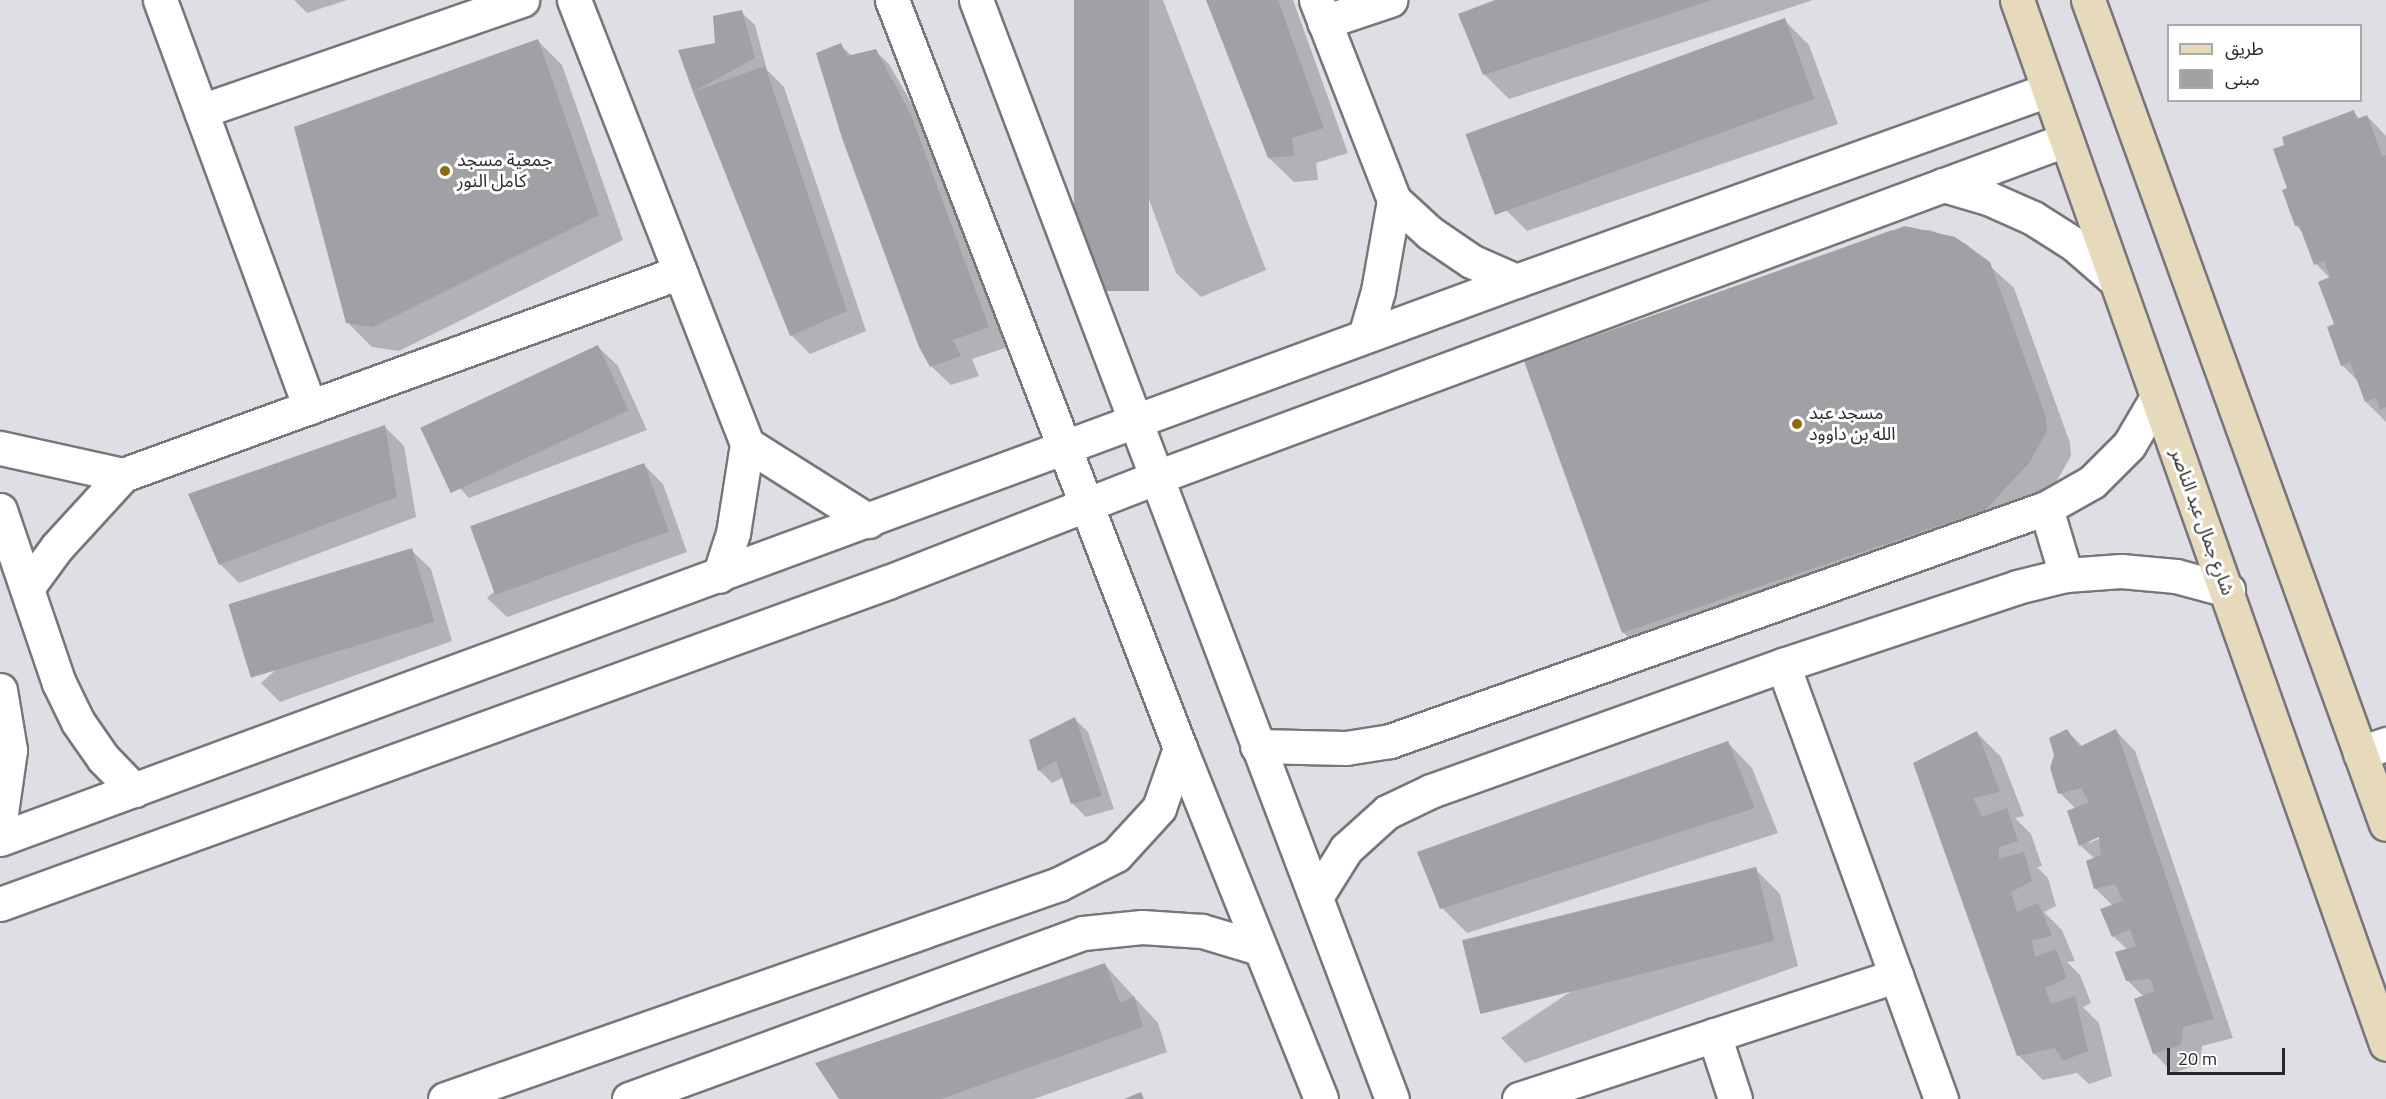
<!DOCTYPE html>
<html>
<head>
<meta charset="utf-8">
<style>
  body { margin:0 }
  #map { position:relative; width:2386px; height:1099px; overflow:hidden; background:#dedee4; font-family:"Titillium Web","Noto Sans Arabic",sans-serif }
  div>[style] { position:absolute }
  .shadow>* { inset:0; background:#0003 }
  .building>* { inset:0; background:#a0a0a5; transform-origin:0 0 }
  .roads { filter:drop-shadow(2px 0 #76767b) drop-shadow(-2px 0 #76767b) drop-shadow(0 2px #76767b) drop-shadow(0 -2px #76767b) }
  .street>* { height:33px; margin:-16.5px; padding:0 16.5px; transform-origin:16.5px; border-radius:16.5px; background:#fff }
  .secondary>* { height:33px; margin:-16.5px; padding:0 16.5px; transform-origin:16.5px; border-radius:16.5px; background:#e7dabc }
  .dots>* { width:16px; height:16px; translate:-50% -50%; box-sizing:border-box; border:3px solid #fff; border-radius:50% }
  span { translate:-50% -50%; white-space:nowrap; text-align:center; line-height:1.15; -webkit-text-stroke:6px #fff; paint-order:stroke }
  .poi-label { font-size:18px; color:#29292b }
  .left { translate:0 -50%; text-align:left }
  .street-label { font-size:18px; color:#29292b }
  .legend { position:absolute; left:2167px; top:24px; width:195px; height:78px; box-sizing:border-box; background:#fff; border:2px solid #a9a9aa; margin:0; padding:8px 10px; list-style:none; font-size:18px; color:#29292b }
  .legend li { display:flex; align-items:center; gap:12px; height:30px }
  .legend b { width:30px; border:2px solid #a9a9aa }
  .scale { position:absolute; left:2167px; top:1048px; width:118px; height:27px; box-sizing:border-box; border:3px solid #29292b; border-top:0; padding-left:8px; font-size:18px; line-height:21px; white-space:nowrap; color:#29292b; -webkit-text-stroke:4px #fff; paint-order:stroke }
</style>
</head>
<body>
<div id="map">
  <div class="shadow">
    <div style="clip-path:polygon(294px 0,347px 0,307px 13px)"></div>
    <div style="clip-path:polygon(1076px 0,1163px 0,1266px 270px,1201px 297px,1176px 273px)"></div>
    <div style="clip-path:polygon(1208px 0,1293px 0,1348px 153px,1316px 163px,1318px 180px,1294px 182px,1269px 158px)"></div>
    <div style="clip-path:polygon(1500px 0,1813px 0,1509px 99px,1484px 74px)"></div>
    <div style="clip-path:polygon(741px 12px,755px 25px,767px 70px,784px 87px,866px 331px,810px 354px,791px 335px,680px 51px,717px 44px)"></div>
    <div style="clip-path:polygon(1784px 20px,1809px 45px,1838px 124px,1527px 231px,1502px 206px)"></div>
    <div style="clip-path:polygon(538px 41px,562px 65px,623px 240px,399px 351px,372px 347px,347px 322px)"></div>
    <div style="clip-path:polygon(840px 45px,852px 56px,875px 51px,889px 64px,930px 136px,1008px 347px,972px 359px,979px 376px,951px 385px,931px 366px)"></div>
    <div style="clip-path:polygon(2353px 112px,2360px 119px,2367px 116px,2386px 136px,2386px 422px,2366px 402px,2359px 382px,2342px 365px,2330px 278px,2316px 264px,2304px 234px,2296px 225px,2289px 189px)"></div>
    <div style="clip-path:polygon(1892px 230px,1930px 230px,1966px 244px,2014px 288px,2070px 443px,2071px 456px,2048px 496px,1648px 657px,1623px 632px,1526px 362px)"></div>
    <div style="clip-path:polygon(598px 347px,618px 366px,647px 430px,469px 498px,450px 478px)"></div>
    <div style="clip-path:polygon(385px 427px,404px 446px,416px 517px,239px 583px,220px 564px)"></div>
    <div style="clip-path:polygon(644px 465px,663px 484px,687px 552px,507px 617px,487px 598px)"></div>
    <div style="clip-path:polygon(411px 550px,431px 569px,452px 641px,280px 702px,261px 683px)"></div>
    <div style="clip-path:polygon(1075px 719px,1088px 732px,1114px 809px,1086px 817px,1073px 804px,1064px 777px,1052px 783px,1039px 770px)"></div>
    <div style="clip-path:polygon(evenodd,2067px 731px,2083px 747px,2116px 731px,2135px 751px,2233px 1038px,2202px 1046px,2200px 1064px,2173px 1073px,2154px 1053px,2144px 997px,2127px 980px,2128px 950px,2113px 936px,2113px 906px,2095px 888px,2095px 859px,2080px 845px,2069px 812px,2076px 809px,2060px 793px,2067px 731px,2105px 833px,2106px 836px,2089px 843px,2089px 840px,2105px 833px)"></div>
    <div style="clip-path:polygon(1977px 733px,2001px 757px,2024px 816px,2015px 818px,2031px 834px,2042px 866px,2037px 867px,2048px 878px,2056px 906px,2044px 912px,2062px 930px,2075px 961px,2067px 962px,2080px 975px,2091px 1003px,2083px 1007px,2099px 1023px,2112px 1076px,2089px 1084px,2077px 1073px,2043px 1080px,2018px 1055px,1915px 763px)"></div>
    <div style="clip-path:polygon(1728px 743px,1752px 768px,1778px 833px,1467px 933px,1442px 908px)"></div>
    <div style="clip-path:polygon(1755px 869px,1780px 894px,1798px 966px,1525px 1063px,1501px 1038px)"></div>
    <div style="clip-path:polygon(1105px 965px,1158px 1023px,1167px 1052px,1034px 1099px,841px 1099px)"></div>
  </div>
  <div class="building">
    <div style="left:1074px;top:0;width:75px;height:291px"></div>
    <div style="clip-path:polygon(1206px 0,1278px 0,1324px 128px,1292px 138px,1294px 156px,1268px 158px)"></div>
    <div style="clip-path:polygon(1495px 0,1712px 0,1483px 75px,1458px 14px)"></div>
    <div style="clip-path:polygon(742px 10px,755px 58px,693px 92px,765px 66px,847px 311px,790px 336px,693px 92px,678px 50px,715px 43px,713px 16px)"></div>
    <div style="left:1785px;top:18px;width:86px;height:340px;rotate:70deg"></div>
    <div style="clip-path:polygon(538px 39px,599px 215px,373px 327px,346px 323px,294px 127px)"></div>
    <div style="clip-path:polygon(841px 43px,847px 56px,876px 49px,911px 115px,989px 327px,953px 340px,961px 356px,930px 367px,919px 347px,842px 138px,816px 53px)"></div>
    <div style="clip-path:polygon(2354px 110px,2357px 119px,2367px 115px,2382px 156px,2386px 155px,2386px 407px,2380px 410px,2376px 398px,2365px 402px,2350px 362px,2341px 366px,2327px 327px,2334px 324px,2318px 282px,2330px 277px,2324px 261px,2314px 265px,2299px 225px,2295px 226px,2282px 190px,2287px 188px,2273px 149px,2284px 145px,2282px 137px)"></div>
    <div style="clip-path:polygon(1905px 226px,1955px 237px,1990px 262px,2046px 417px,2047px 431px,2029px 463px,1985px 510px,1622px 633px,1524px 361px)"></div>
    <div style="left:598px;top:345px;width:72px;height:196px;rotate:65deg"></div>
    <div style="clip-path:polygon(385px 425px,397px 497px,219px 565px,188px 494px)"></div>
    <div style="left:644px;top:463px;width:73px;height:185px;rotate:70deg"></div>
    <div style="left:412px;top:548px;width:77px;height:192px;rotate:73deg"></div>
    <div style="clip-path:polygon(1075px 717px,1102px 796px,1071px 804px,1056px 761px,1038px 771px,1029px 740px)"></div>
    <div style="clip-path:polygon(2067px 729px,2079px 747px,2116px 729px,2214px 1019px,2183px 1027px,2181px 1045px,2153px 1054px,2134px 999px,2155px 991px,2150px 979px,2126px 981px,2115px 952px,2136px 946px,2130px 929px,2112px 937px,2100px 909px,2123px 901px,2115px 884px,2094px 889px,2086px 861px,2101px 855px,2099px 837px,2079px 846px,2067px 811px,2089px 802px,2081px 788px,2058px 794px,2050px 768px,2054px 755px,2049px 738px)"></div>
    <div style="clip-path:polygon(1977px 731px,2000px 792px,1973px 798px,1982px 817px,2007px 808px,2018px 841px,1999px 847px,1999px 859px,2024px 852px,2032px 881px,2011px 892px,2017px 912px,2038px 903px,2052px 936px,2032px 940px,2035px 957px,2056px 949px,2067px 978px,2045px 988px,2051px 1004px,2075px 996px,2088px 1051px,2063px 1061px,2055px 1048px,2017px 1056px,1913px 763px)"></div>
    <div style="clip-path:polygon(1728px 741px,1755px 808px,1440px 909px,1417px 852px)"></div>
    <div style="left:1756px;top:867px;width:76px;height:303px;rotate:76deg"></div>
    <div style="clip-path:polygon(1105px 963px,1120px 1003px,1134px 996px,1143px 1027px,941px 1099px,839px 1099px,815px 1063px)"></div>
    <div style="clip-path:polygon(1141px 1092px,1144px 1099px,1124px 1099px)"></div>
  </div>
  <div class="roads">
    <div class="street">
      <div style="left:160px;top:0;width:434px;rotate:69.8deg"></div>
      <div style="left:574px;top:0;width:477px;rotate:68.7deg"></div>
      <div style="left:747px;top:444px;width:90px;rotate:98.9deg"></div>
      <div style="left:733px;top:533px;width:45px;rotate:108deg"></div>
      <div style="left:892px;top:0;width:802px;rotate:68.94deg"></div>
      <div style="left:1180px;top:748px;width:378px;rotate:68.1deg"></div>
      <div style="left:976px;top:0;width:1175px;rotate:69.27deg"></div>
      <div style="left:1316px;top:0;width:215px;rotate:68.7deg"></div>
      <div style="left:1394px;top:200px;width:49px;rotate:42.5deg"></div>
      <div style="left:1430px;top:233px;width:50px;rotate:34.3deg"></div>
      <div style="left:1471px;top:261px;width:49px;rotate:24deg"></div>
      <div style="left:1324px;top:22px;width:70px;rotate:-18.4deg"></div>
      <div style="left:201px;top:111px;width:340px;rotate:-19.1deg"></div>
      <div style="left:1943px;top:185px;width:47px;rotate:16.1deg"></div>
      <div style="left:1988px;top:198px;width:49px;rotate:24deg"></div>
      <div style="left:2033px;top:218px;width:49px;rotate:32.4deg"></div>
      <div style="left:2074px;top:244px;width:50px;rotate:41deg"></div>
      <div style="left:1365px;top:336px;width:47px;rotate:-73.9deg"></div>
      <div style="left:1378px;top:291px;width:92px;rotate:-80deg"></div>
      <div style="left:747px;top:444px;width:144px;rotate:32.3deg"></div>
      <div style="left:0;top:448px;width:126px;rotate:12.4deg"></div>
      <div style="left:2046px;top:508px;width:70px;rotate:73.4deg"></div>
      <div style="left:0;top:510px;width:183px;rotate:71.2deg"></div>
      <div style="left:59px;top:683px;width:43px;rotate:64deg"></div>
      <div style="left:78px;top:722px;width:44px;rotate:55.2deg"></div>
      <div style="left:103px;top:758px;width:45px;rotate:45.9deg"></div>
      <div style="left:27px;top:588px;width:51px;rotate:-53.8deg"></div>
      <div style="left:57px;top:547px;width:98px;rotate:-47.5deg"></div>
      <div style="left:123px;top:475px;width:593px;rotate:-20.02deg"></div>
      <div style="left:1783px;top:665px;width:462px;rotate:70deg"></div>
      <div style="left:0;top:690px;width:61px;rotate:80.5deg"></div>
      <div style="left:10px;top:750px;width:71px;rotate:98.1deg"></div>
      <div style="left:1257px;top:746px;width:89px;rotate:1.3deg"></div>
      <div style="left:1346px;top:748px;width:45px;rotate:-9deg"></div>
      <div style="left:1390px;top:741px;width:696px;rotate:-19.55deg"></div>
      <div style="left:2046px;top:508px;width:53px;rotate:-29.5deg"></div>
      <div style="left:2092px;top:482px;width:52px;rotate:-45deg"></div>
      <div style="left:2129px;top:445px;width:53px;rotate:-59.6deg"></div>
      <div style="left:2360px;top:753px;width:28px;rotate:-19deg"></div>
      <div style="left:0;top:839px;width:1615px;rotate:-20.21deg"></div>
      <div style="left:1516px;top:281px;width:565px;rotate:-19.75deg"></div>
      <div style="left:1316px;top:897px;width:57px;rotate:-58deg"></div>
      <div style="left:1346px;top:849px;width:55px;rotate:-42.1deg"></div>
      <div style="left:1387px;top:812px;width:49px;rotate:-25.5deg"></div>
      <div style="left:1431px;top:791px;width:374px;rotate:-19.7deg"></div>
      <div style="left:1783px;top:665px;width:247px;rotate:-18.4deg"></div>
      <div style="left:2017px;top:587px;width:50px;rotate:-13.8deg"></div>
      <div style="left:2066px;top:575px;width:55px;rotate:-4.2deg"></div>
      <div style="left:2121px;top:571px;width:55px;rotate:5.2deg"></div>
      <div style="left:2176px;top:576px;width:54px;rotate:15.1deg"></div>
      <div style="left:0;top:904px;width:945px;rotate:-19.93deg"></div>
      <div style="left:888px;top:582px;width:289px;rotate:-21.3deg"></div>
      <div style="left:1157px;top:477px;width:969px;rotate:-20.36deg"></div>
      <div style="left:1714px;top:1035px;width:67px;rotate:71.8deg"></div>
      <div style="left:445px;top:1099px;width:651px;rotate:-19.3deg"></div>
      <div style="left:1059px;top:884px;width:64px;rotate:-27deg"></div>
      <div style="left:1116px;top:855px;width:64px;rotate:-47.5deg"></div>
      <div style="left:1159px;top:808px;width:64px;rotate:-70.7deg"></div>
      <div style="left:629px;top:1099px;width:483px;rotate:-20.1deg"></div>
      <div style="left:1083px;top:933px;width:59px;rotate:-5.8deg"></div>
      <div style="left:1142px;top:927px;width:60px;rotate:3.8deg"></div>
      <div style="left:1202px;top:931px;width:59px;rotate:16.6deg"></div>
      <div style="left:1519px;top:1099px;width:397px;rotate:-18.1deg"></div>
    </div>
    <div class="secondary">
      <div style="left:2017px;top:0;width:1107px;rotate:70.53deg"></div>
      <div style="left:2088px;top:0;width:876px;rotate:70.12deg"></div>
    </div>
  </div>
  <div class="dots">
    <div style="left:445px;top:171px;background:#8e690d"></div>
    <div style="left:1797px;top:424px;background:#8e690d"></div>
  </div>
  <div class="poi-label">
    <span class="left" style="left:457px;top:171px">جمعية مسجد<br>كامل النور</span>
    <span class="left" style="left:1809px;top:424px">مسجد عبد<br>الله بن داوود</span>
  </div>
  <div class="street-label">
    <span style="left:2202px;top:522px;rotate:70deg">شارع جمال عبد الناصر</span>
  </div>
  <ul class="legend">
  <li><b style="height:8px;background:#e7dabc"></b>طريق</li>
  <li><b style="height:16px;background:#a0a0a5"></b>مبنى</li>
  </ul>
  <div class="scale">20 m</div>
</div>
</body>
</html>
